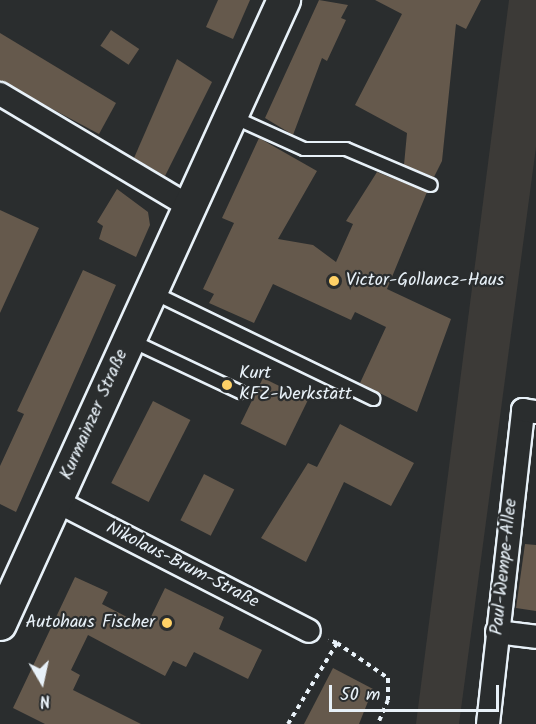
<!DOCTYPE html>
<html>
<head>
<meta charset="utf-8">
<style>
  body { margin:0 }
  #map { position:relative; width:536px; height:724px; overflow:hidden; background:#2a2d2e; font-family:Kalam,sans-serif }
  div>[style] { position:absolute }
  .built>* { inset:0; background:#3c3a37 }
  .building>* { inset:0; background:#65594c; transform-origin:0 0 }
  .path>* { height:4px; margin-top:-2px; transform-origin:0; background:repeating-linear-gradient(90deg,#e8f1f8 0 4.5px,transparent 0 9px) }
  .roads { filter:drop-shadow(2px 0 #e8f1f8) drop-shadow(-2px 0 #e8f1f8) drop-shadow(0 2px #e8f1f8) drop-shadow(0 -2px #e8f1f8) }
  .lane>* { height:12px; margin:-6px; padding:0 6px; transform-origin:6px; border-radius:6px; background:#2a2d2e }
  .street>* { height:22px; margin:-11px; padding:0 11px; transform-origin:11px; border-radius:11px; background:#2a2d2e }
  .secondary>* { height:32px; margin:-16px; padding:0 16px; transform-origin:16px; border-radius:16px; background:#2a2d2e }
  .dots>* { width:16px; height:16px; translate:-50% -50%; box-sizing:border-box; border:3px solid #2a2d2e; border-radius:50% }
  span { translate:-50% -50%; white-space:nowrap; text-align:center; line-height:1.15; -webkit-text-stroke:4.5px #2a2d2e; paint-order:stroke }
  .poi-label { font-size:18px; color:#e8f1f8 }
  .left { translate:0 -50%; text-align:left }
  .right { translate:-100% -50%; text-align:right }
  .street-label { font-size:18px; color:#e8f1f8 }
  .north { position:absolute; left:12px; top:652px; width:60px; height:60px; -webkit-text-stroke:4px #2a2d2e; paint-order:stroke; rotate:171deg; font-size:16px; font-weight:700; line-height:24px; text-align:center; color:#e8f1f8 }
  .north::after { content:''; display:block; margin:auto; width:21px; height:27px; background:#e8f1f8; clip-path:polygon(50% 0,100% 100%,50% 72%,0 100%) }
  .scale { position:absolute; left:329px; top:685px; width:170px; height:27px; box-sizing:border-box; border:3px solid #e8f1f8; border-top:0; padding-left:8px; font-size:18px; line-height:21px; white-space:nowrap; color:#e8f1f8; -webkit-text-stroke:4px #2a2d2e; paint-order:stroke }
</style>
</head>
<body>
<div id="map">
  <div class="built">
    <div style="clip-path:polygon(509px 0,536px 0,536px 147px,459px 724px,416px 724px)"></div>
  </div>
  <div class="building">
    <div style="clip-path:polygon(218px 0,250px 0,233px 39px,206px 27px)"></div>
    <div style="clip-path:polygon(319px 0,348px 5px,341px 18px,346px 20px,327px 61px,322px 58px,293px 135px,265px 118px)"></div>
    <div style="clip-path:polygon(375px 0,481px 0,466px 29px,456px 24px,442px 161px,434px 177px,404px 165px,407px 133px,355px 105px,402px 14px)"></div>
    <div style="left:111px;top:30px;width:34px;height:19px;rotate:34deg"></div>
    <div style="clip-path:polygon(0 33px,116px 103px,99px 134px,0 81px)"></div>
    <div style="clip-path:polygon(177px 59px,212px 82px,165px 176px,134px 158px)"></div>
    <div style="clip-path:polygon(259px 138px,317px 171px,278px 239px,313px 245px,336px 262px,353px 224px,346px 221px,377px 172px,427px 192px,387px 289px,451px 319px,417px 412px,360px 383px,386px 327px,355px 312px,351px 320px,273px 284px,254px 323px,209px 303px,214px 294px,203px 289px,234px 223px,222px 218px)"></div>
    <div style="clip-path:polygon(117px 189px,148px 212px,150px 225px,136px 257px,99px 239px,103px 226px,97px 222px)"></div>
    <div style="clip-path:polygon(0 210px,39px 228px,0 313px)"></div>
    <div style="clip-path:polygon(83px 270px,116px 285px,16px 512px,0 504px,0 466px,24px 414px,17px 411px)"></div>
    <div style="left:263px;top:378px;width:50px;height:51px;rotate:26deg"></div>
    <div style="left:153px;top:401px;width:42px;height:92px;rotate:27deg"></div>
    <div style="clip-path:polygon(340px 424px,414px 463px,391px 506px,344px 482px,306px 562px,261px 538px,308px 463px,317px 467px)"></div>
    <div style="left:204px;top:474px;width:34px;height:52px;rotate:27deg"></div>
    <div style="clip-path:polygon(525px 544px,536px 545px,536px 611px,516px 608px)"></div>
    <div style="clip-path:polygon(75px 577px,108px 592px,102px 604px,146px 627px,165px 588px,224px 617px,219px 629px,262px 650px,248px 679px,194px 652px,186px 667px,173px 661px,165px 676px,88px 635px,71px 670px,80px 675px,73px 690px,141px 724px,45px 724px,13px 708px)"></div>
    <div style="clip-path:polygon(333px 668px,373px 689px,359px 724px,304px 724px)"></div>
  </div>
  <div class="path">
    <div style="left:337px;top:643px;width:62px;rotate:34.5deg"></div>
    <div style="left:388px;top:678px;width:22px;rotate:90deg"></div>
    <div style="left:388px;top:700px;width:26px;rotate:113deg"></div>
    <div style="left:288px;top:724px;width:95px;rotate:-58.8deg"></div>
    <div style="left:337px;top:643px;width:9px;rotate:-162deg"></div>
  </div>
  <div class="roads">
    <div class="lane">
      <div style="left:231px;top:116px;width:80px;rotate:24.3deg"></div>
      <div style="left:304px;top:149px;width:42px"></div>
      <div style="left:346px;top:149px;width:92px;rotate:23deg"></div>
      <div style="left:152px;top:292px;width:246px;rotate:25.8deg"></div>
      <div style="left:130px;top:340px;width:122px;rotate:25.3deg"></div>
    </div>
    <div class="street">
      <div style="left:0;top:94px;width:220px;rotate:30.7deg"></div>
      <div style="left:56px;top:501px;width:284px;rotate:27.2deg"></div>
      <div style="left:497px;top:632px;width:39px;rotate:7deg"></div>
      <div style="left:488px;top:724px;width:316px;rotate:-83.6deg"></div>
      <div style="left:523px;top:410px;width:13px;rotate:9deg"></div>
    </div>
    <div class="secondary">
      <div style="left:0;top:624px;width:686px;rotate:-65.53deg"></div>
    </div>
  </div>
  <div class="dots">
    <div style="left:334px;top:281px;background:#ffd166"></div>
    <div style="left:227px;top:385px;background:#ffd166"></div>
    <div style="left:167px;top:623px;background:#ffd166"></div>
  </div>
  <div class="poi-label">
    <span class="left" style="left:346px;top:281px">Victor-Gollancz-Haus</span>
    <span class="left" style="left:239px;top:385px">Kurt<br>KFZ-Werkstatt</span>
    <span class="right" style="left:155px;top:623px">Autohaus Fischer</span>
  </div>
  <div class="street-label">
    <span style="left:95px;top:415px;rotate:-66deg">Kurmainzer Straße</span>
    <span style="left:182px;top:566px;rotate:27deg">Nikolaus-Brum-Straße</span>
    <span style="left:505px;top:567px;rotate:-84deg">Paul-Wempe-Allee</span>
  </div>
  <div class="north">N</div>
  <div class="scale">50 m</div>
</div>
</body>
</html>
